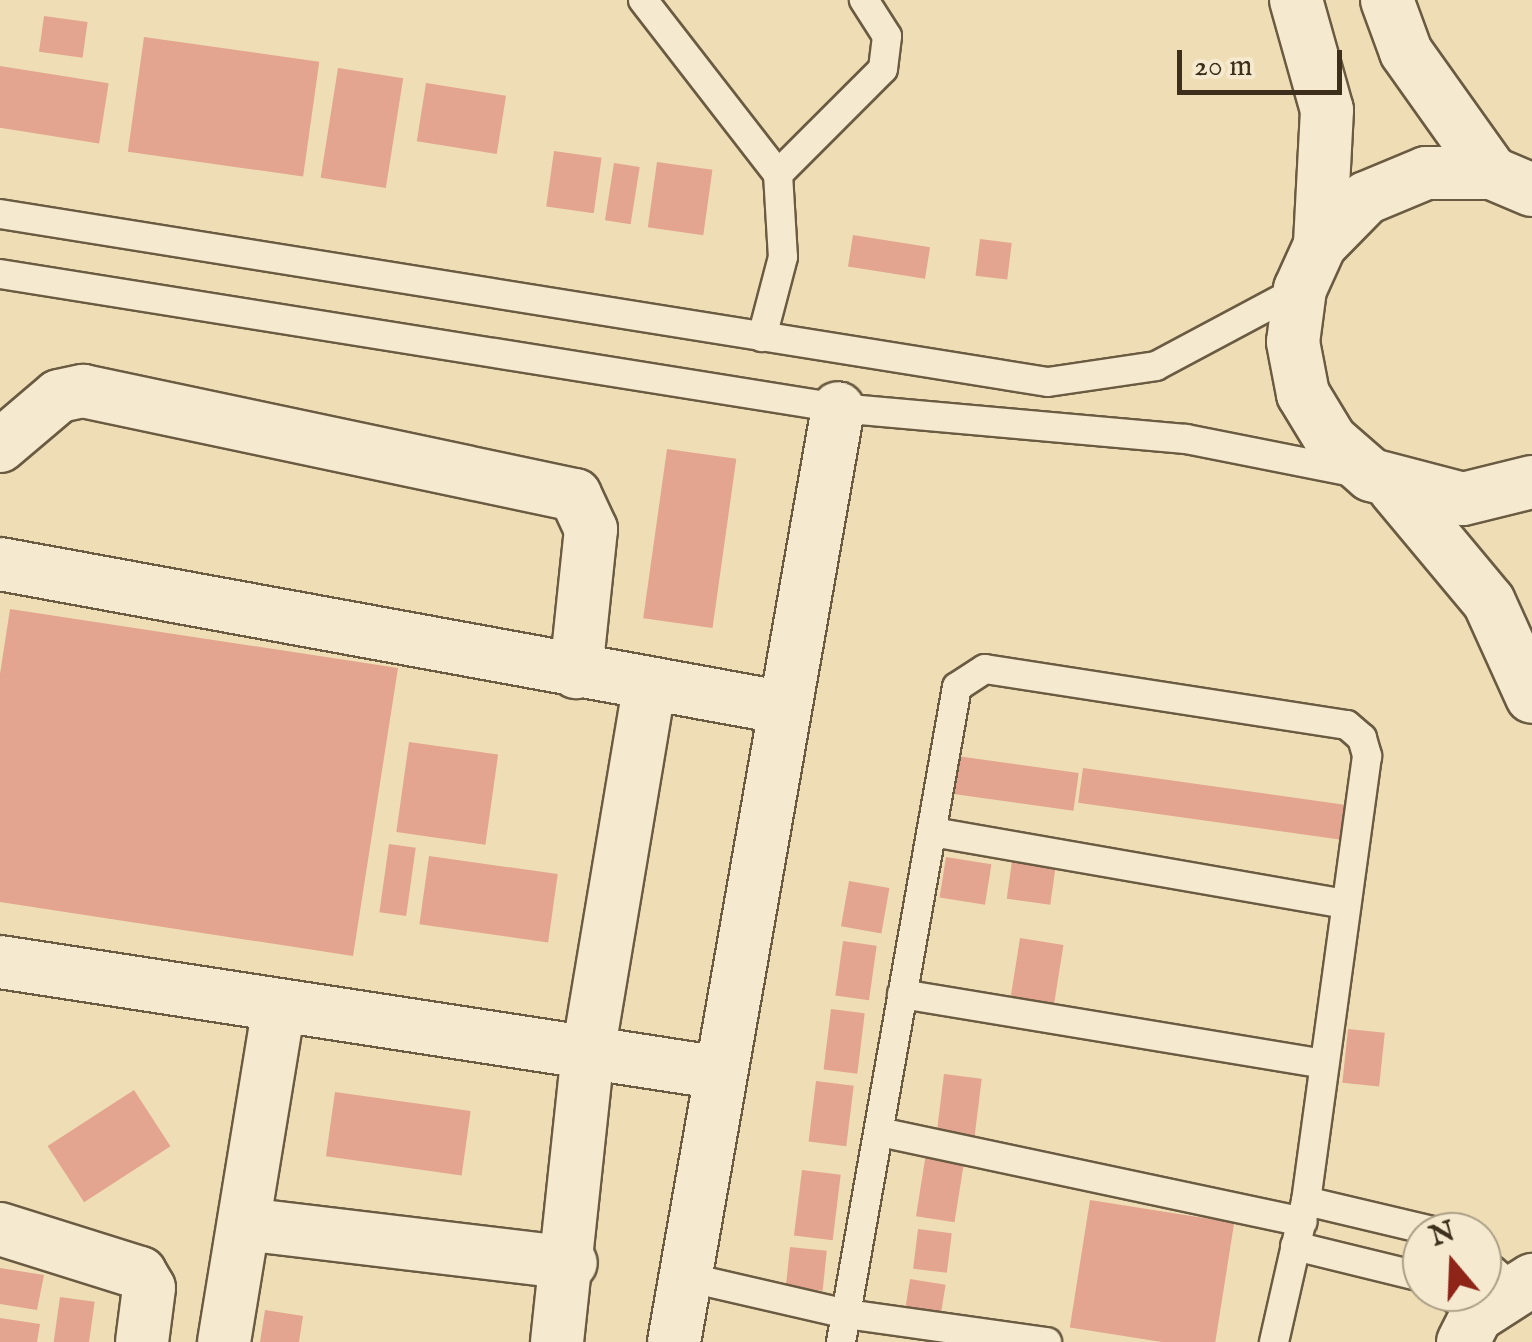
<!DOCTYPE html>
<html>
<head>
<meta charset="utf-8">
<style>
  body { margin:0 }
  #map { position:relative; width:1532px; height:1342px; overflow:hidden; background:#efdeb5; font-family:"IM FELL English",serif }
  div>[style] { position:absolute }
  .building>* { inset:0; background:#e3a590; transform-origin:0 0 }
  .roads { filter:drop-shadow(2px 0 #6a5b42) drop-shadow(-2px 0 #6a5b42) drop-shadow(0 2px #6a5b42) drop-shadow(0 -2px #6a5b42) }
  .lane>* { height:28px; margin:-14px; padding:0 14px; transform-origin:14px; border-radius:14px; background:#f5eacf }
  .street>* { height:52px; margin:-26px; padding:0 26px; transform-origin:26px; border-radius:26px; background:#f5eacf }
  span { translate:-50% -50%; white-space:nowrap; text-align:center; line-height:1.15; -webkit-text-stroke:8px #f5eacf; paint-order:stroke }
  .north { position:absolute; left:1402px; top:1212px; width:100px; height:100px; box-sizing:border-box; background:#f5eacf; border:2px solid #ab9f87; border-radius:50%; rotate:341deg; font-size:28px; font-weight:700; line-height:40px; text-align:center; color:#3d2f1b }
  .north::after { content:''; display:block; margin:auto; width:35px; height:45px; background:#8f2418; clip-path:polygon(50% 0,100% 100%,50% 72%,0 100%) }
  .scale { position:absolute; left:1177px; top:50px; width:165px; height:45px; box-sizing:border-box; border:5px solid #3d2f1b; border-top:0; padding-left:12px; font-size:30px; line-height:35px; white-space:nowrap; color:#3d2f1b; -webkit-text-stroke:8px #f5eacf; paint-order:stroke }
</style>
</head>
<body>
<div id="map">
  <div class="building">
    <div style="left:44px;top:16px;width:44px;height:36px;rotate:8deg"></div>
    <div style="left:144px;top:37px;width:177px;height:116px;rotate:8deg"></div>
    <div style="left:0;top:66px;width:110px;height:61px;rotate:9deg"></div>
    <div style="left:338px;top:68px;width:66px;height:111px;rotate:9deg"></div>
    <div style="left:426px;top:83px;width:81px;height:59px;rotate:9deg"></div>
    <div style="left:554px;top:151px;width:48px;height:56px;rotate:8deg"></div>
    <div style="left:657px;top:162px;width:56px;height:66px;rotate:8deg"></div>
    <div style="left:614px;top:163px;width:26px;height:58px;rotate:9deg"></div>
    <div style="left:853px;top:235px;width:78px;height:32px;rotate:9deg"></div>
    <div style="left:980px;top:239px;width:32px;height:37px;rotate:7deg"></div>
    <div style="left:667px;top:449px;width:70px;height:171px;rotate:8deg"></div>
    <div style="clip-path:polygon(10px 609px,398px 668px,353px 956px,0 902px,0 674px)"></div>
    <div style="left:409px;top:742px;width:90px;height:91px;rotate:8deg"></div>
    <div style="left:950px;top:755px;width:130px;height:38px;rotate:8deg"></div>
    <div style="left:1083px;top:768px;width:271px;height:35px;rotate:8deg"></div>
    <div style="left:389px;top:844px;width:27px;height:69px;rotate:8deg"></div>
    <div style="left:429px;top:856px;width:130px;height:69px;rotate:8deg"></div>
    <div style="left:946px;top:857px;width:46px;height:41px;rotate:9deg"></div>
    <div style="left:1012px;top:861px;width:44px;height:38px;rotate:8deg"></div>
    <div style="left:849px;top:881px;width:41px;height:46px;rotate:10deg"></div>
    <div style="left:1020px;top:938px;width:44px;height:64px;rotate:9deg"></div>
    <div style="left:843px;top:941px;width:34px;height:55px;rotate:8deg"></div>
    <div style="left:831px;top:1009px;width:34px;height:61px;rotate:7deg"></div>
    <div style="left:1348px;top:1029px;width:37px;height:54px;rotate:6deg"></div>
    <div style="left:944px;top:1074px;width:38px;height:58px;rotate:7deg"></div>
    <div style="left:816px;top:1081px;width:38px;height:61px;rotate:7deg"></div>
    <div style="left:134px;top:1090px;width:67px;height:103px;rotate:57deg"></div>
    <div style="left:335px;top:1092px;width:137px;height:65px;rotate:8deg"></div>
    <div style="left:926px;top:1153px;width:39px;height:64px;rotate:9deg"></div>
    <div style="left:802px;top:1170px;width:39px;height:66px;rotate:7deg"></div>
    <div style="left:1090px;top:1200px;width:146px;height:129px;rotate:9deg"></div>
    <div style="left:918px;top:1229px;width:34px;height:40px;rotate:7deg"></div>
    <div style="left:790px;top:1247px;width:37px;height:40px;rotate:6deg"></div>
    <div style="clip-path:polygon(0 1268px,44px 1275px,37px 1310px,0 1304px)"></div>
    <div style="left:910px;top:1279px;width:36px;height:36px;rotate:9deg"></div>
    <div style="left:60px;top:1297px;width:35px;height:46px;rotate:8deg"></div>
    <div style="clip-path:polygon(265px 1310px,303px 1316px,299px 1342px,260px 1342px)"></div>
    <div style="clip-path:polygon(0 1318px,40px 1324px,37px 1342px,0 1342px)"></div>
  </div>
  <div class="roads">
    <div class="lane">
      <div style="left:643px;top:0;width:220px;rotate:52.2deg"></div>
      <div style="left:778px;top:174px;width:83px;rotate:86.6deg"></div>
      <div style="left:783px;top:257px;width:83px;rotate:104.7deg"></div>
      <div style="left:778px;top:174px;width:148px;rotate:-45deg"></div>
      <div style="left:883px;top:69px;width:33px;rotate:-83deg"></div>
      <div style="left:887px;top:36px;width:43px;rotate:-122.6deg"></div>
      <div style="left:0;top:214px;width:1061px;rotate:9.11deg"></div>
      <div style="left:1048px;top:382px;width:109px;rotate:-8.4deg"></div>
      <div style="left:1156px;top:366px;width:163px;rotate:-28.1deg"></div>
      <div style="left:0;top:274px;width:849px;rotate:9.08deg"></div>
      <div style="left:838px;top:408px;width:349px;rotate:5.1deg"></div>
      <div style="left:1186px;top:439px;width:175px;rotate:11.2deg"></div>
      <div style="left:933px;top:832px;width:419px;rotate:9.9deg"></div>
      <div style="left:902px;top:994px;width:428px;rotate:9.4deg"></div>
      <div style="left:880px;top:1132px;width:432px;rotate:12deg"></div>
      <div style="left:1306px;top:1201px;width:135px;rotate:13.3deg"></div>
      <div style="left:1295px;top:1246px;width:131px;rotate:13.7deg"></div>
      <div style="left:1482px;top:1261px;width:43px;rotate:41.2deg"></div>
      <div style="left:682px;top:1276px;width:169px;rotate:13deg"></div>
      <div style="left:847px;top:1314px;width:202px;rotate:8deg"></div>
      <div style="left:1447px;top:1292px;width:38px;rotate:40deg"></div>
      <div style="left:841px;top:1342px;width:665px;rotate:-79.96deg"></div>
      <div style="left:957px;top:687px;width:33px;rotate:-33deg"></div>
      <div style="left:985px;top:669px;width:366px;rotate:8.8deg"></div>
      <div style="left:1347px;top:725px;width:20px;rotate:41deg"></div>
      <div style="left:1362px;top:738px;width:19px;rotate:74deg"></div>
      <div style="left:1367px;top:756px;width:449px;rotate:97.8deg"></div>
      <div style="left:1306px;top:1201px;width:145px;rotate:102.8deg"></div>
    </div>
    <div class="street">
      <div style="left:1296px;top:0;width:114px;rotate:74.3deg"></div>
      <div style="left:1327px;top:110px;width:135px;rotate:93deg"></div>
      <div style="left:1387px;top:0;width:55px;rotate:69.9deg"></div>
      <div style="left:1406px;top:52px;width:148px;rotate:54.6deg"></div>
      <div style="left:1532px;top:190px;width:43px;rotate:-157deg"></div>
      <div style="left:1492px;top:173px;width:66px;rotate:180deg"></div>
      <div style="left:1426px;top:173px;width:65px;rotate:157.4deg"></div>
      <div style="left:1366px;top:198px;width:66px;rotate:134.4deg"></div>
      <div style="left:1320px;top:245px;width:48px;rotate:114.4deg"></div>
      <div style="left:1300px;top:289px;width:53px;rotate:97.5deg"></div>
      <div style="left:1293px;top:342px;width:53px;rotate:79.1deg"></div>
      <div style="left:1303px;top:394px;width:54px;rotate:58.7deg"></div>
      <div style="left:1331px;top:440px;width:53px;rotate:41.2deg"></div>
      <div style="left:1371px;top:475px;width:95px;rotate:14.6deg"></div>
      <div style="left:1463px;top:499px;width:71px;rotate:-13.8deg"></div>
      <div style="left:0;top:446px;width:77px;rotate:-40.3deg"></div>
      <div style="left:59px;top:396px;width:25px;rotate:-12deg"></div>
      <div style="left:83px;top:391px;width:503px;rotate:11.94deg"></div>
      <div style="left:575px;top:495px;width:38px;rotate:65deg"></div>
      <div style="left:591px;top:529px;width:144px;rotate:96deg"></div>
      <div style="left:1394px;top:488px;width:148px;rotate:50.2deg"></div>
      <div style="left:1489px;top:602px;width:104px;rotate:65.6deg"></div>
      <div style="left:0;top:564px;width:798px;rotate:10.39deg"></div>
      <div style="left:0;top:962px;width:729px;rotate:8.75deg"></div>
      <div style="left:244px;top:1224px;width:329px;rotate:6.8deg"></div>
      <div style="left:0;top:1229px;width:147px;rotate:17.4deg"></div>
      <div style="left:140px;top:1273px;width:17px;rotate:59deg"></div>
      <div style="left:149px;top:1288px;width:54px;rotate:97.4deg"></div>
      <div style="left:224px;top:1342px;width:341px;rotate:-80.7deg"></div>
      <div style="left:557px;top:1342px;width:291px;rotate:-83.9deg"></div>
      <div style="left:588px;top:1053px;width:371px;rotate:-80.5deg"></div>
      <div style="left:674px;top:1342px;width:948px;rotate:-80.04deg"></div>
      <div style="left:1463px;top:1342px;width:29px;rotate:-63deg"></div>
      <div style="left:1476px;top:1316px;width:67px;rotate:-32.7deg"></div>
    </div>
  </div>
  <div class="north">N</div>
  <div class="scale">20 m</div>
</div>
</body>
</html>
